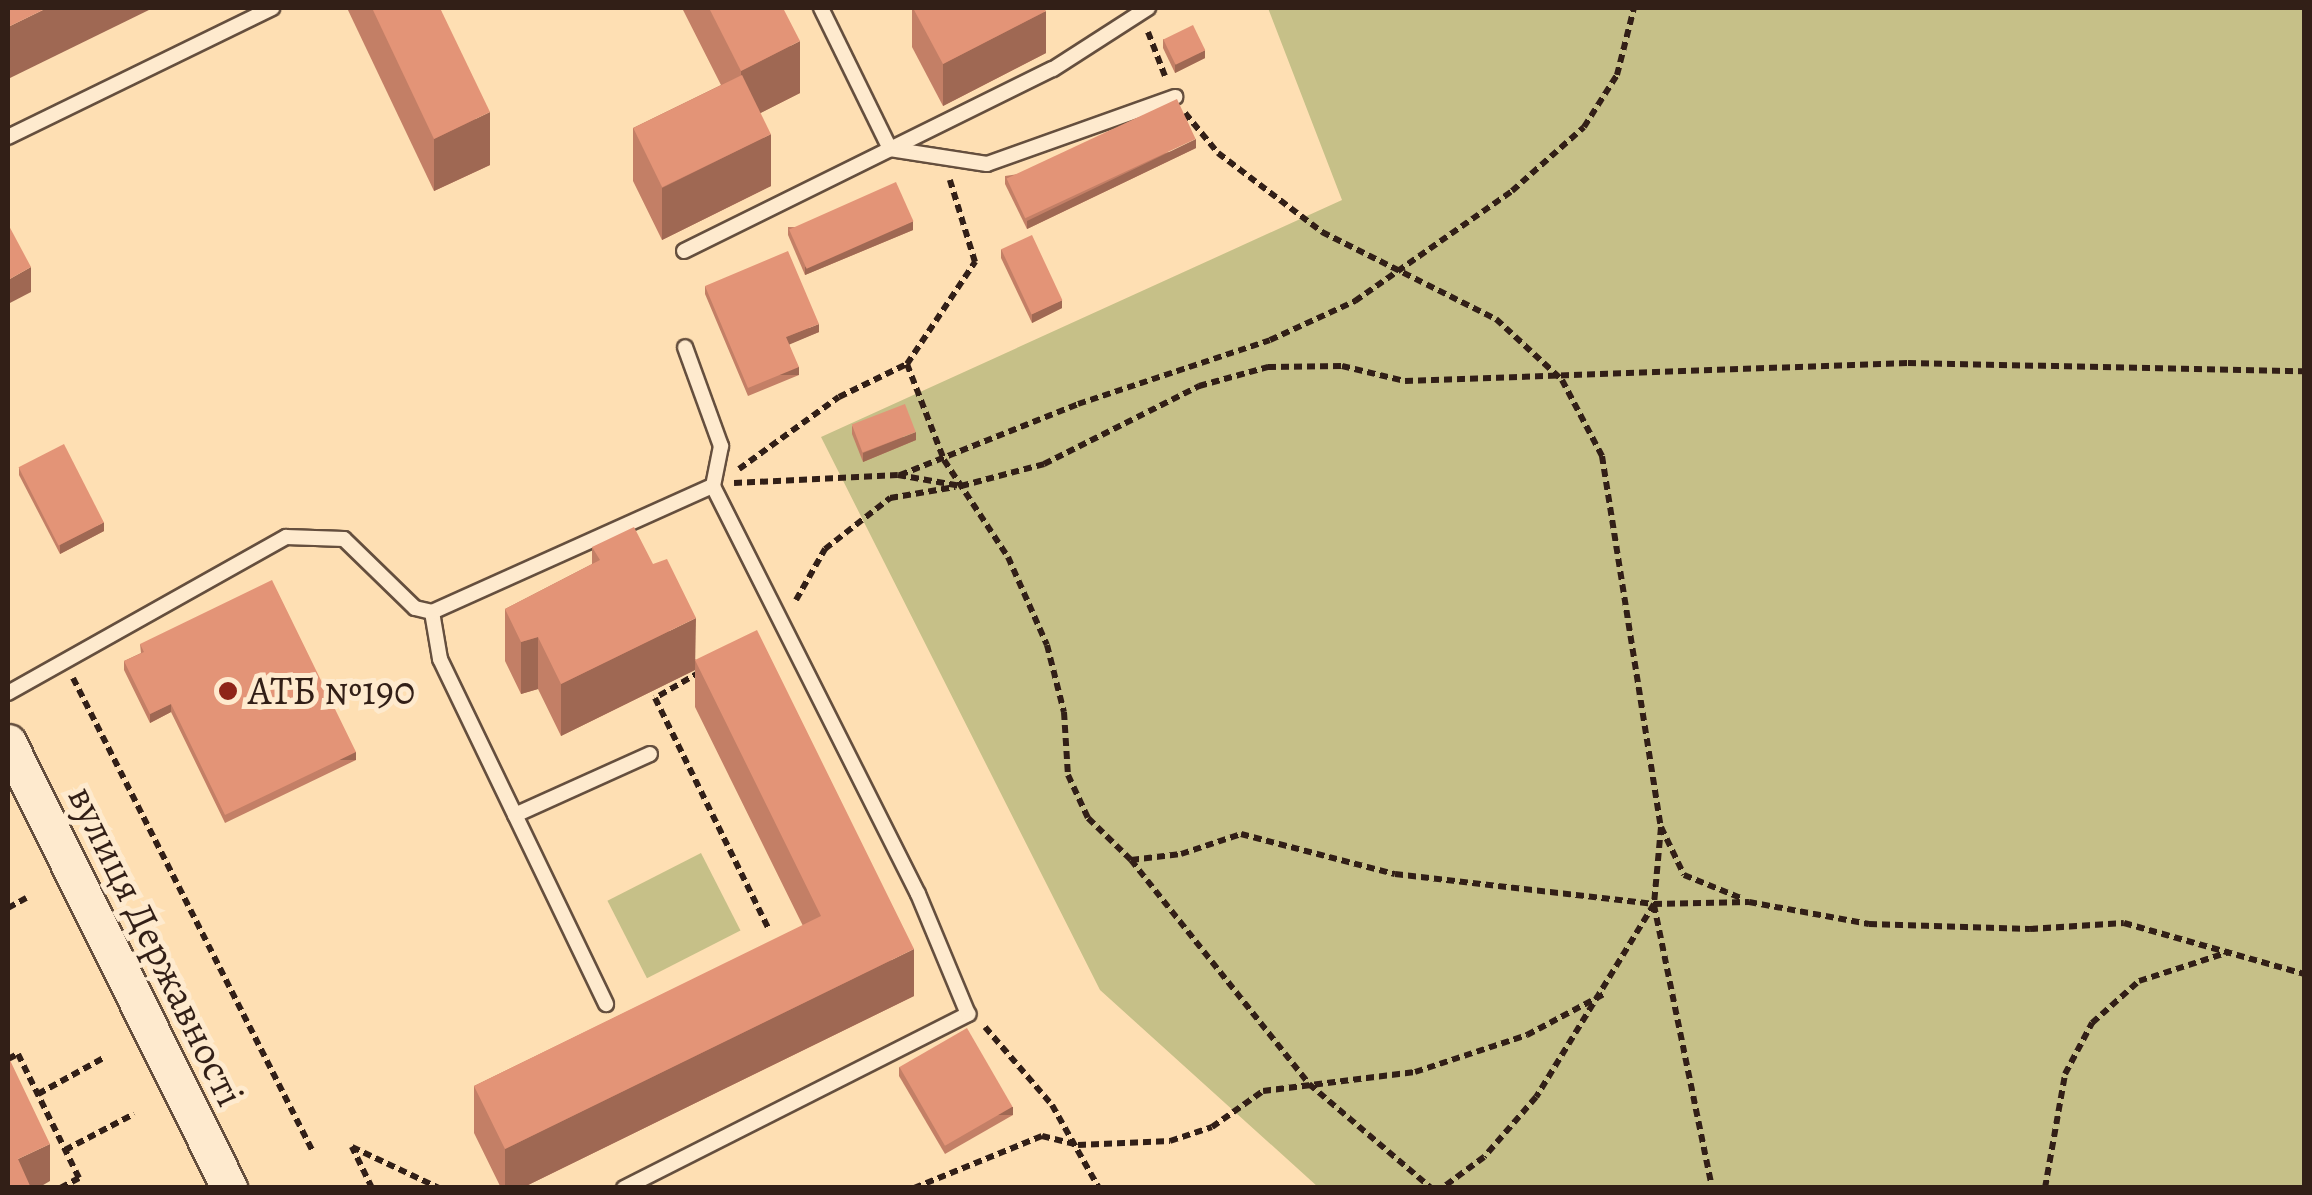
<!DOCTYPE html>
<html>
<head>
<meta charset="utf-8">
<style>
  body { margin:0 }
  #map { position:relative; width:2312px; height:1195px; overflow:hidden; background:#fedfb3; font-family:Alegreya,serif }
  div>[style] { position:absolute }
  .green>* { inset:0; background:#c6c088; transform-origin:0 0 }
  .path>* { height:6px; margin-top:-3px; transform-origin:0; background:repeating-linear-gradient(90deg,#321f17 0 8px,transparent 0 13px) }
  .roads { filter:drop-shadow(2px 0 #654f3e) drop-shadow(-2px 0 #654f3e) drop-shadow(0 2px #654f3e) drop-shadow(0 -2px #654f3e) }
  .service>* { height:14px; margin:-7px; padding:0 7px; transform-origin:7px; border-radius:7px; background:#feeace }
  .tertiary>* { height:35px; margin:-17.5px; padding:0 17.5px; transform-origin:17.5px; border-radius:17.5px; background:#feeace }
  .wall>* { inset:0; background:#c37f66 }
  .shaded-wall>* { inset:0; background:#9f6853; transform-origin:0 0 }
  .building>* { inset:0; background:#e39477; transform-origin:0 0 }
  .dots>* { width:28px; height:28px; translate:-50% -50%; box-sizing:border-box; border:5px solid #feeace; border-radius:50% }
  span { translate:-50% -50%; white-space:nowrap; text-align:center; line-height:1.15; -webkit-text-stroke:10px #feeace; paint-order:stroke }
  .poi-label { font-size:40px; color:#321f17 }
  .left { translate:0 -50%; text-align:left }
  .street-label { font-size:40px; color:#321f17 }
  .frame { position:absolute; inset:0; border:10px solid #321f17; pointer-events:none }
</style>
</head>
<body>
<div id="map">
  <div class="green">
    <div style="clip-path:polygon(1268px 8px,2304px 8px,2304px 1187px,1318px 1187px,1100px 990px,821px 437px,1342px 200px)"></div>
    <div style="left:701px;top:853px;width:87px;height:105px;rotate:63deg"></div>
  </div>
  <div class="path">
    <div style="left:1148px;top:32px;width:47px;rotate:68.9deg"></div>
    <div style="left:1185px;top:113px;width:52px;rotate:50.5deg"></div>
    <div style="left:1218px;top:153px;width:131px;rotate:37.2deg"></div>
    <div style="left:1322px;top:232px;width:195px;rotate:26.6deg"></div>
    <div style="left:1496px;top:319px;width:90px;rotate:42.7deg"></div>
    <div style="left:1562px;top:380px;width:86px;rotate:62.2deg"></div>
    <div style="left:1602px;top:456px;width:376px;rotate:81deg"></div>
    <div style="left:1661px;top:827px;width:77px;rotate:95.2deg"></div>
    <div style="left:1654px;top:904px;width:226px;rotate:121.4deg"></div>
    <div style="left:1536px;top:1097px;width:79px;rotate:130.9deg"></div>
    <div style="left:1484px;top:1157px;width:52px;rotate:143.6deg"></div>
    <div style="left:907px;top:364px;width:103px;rotate:68.9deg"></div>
    <div style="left:944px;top:460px;width:116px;rotate:56.6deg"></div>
    <div style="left:1008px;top:557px;width:96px;rotate:66.1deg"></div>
    <div style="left:1047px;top:645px;width:69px;rotate:75.8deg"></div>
    <div style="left:1064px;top:712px;width:63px;rotate:86.4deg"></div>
    <div style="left:1068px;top:775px;width:47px;rotate:65.1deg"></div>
    <div style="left:1088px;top:818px;width:60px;rotate:44.3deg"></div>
    <div style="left:1131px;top:860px;width:50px;rotate:-6.8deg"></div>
    <div style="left:1181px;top:854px;width:63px;rotate:-18.4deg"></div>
    <div style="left:1241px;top:834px;width:159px;rotate:14.6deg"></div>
    <div style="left:1395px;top:874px;width:261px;rotate:6.6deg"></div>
    <div style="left:1654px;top:904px;width:95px;rotate:-1.2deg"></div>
    <div style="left:1749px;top:902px;width:122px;rotate:10.4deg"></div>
    <div style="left:1869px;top:924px;width:161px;rotate:1.8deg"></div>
    <div style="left:2030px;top:929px;width:94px;rotate:-3.7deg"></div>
    <div style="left:2124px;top:923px;width:187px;rotate:15.8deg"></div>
    <div style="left:739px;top:469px;width:123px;rotate:-35.8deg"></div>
    <div style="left:839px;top:397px;width:76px;rotate:-25.9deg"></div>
    <div style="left:907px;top:364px;width:123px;rotate:-56.3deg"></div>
    <div style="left:975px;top:262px;width:86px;rotate:-107deg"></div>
    <div style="left:900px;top:475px;width:192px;rotate:-21.7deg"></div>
    <div style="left:1078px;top:404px;width:202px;rotate:-18.4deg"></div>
    <div style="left:1270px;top:340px;width:94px;rotate:-24.6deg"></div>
    <div style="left:1355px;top:301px;width:192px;rotate:-35deg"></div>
    <div style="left:1512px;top:191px;width:96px;rotate:-41.6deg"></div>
    <div style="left:1584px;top:127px;width:62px;rotate:-57.6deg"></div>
    <div style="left:1617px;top:75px;width:69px;rotate:-75.8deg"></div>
    <div style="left:734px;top:483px;width:164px;rotate:-2.8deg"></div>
    <div style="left:898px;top:475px;width:64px;rotate:9.9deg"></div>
    <div style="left:961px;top:486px;width:86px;rotate:-14.8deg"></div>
    <div style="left:1044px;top:464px;width:174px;rotate:-26.7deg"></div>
    <div style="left:1199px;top:386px;width:72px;rotate:-15.4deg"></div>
    <div style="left:1268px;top:367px;width:74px;rotate:-0.8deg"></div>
    <div style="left:1342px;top:366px;width:65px;rotate:13.4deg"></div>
    <div style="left:1405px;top:381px;width:503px;rotate:-2.05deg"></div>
    <div style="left:1908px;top:363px;width:396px;rotate:1.2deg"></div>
    <div style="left:796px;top:600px;width:59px;rotate:-60.4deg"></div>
    <div style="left:825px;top:549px;width:83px;rotate:-38.1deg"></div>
    <div style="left:890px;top:498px;width:66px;rotate:-9.6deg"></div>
    <div style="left:700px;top:672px;width:52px;rotate:150deg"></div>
    <div style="left:655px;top:698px;width:258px;rotate:63.8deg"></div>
    <div style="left:73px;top:678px;width:529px;rotate:63.14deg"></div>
    <div style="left:1661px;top:827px;width:53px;rotate:64.4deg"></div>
    <div style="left:1684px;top:875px;width:64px;rotate:22.1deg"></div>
    <div style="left:1131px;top:860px;width:286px;rotate:51.5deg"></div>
    <div style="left:1309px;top:1084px;width:160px;rotate:40.4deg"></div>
    <div style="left:1654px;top:905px;width:289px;rotate:78.4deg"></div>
    <div style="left:8px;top:908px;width:21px;rotate:-29deg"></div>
    <div style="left:985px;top:1027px;width:103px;rotate:49.3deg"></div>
    <div style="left:1052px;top:1105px;width:95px;rotate:60.5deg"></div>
    <div style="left:8px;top:1059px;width:11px;rotate:-27deg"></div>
    <div style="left:18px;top:1054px;width:138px;rotate:63.8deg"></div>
    <div style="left:79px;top:1178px;width:21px;rotate:152deg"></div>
    <div style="left:38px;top:1094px;width:77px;rotate:-28.9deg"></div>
    <div style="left:65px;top:1150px;width:78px;rotate:-27.6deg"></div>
    <div style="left:372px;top:1188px;width:46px;rotate:-116deg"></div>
    <div style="left:352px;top:1147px;width:96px;rotate:25.2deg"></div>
    <div style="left:914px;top:1188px;width:138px;rotate:-22.1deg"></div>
    <div style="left:1042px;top:1136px;width:37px;rotate:14deg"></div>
    <div style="left:1078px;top:1145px;width:92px;rotate:-2.5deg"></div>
    <div style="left:1170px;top:1141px;width:44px;rotate:-18.4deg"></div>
    <div style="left:1212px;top:1127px;width:62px;rotate:-35.2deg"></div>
    <div style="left:1263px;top:1091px;width:153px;rotate:-7.1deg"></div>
    <div style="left:1415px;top:1072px;width:118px;rotate:-18.3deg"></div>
    <div style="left:1527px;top:1035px;width:87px;rotate:-28deg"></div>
    <div style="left:2045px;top:1188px;width:116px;rotate:-80deg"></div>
    <div style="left:2065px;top:1074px;width:58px;rotate:-62.1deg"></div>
    <div style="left:2092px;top:1023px;width:63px;rotate:-41.8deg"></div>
    <div style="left:2139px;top:981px;width:95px;rotate:-17.9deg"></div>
  </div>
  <div class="roads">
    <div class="service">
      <div style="left:821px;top:8px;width:157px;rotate:63.9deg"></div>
      <div style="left:890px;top:149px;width:98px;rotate:8.8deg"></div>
      <div style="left:987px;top:164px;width:200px;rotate:-19.6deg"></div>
      <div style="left:8px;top:137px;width:294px;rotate:-26deg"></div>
      <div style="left:684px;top:251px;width:411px;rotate:-26.3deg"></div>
      <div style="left:1053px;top:69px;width:113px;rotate:-32.7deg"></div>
      <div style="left:432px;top:612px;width:48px;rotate:80.3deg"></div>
      <div style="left:440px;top:659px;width:383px;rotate:64.3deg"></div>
      <div style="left:8px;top:693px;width:319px;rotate:-29.3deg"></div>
      <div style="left:286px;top:537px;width:58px;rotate:2deg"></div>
      <div style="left:344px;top:539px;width:99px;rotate:44.2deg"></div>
      <div style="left:415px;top:608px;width:17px;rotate:13deg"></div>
      <div style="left:432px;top:612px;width:308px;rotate:-24.2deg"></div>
      <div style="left:515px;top:815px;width:148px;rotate:-24.3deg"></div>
      <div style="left:624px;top:1188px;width:386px;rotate:-26.8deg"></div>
      <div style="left:968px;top:1014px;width:130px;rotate:-112.6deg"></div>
      <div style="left:918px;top:894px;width:457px;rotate:-116.7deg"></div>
      <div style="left:713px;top:486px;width:41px;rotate:-78.7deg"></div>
      <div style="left:721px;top:446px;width:105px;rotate:-110deg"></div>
    </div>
    <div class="tertiary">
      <div style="left:8px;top:742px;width:498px;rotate:63.6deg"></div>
    </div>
  </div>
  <div class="wall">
    <div style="clip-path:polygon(347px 8px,440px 8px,490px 165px,434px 191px)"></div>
    <div style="clip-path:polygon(682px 8px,783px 8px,800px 93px,760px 113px,771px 186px,662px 240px,633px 181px,633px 128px,721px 85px)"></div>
    <div style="clip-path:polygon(912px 8px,1044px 8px,1046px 53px,943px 106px,912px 47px)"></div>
    <div style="clip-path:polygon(1163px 39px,1205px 58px,1175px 73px,1163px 48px)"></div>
    <div style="clip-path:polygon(1196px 148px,1027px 229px,1005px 184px,1005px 176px)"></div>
    <div style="clip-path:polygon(788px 227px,913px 230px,805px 275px,788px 235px)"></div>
    <div style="clip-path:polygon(1001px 249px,1062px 308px,1032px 323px,1001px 258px)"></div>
    <div style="clip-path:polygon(705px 286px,819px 332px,789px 344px,799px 375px,748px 396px,705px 294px)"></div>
    <div style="clip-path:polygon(852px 426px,916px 440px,863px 462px,852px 434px)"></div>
    <div style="clip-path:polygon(19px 467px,104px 531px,60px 554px,19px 475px)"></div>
    <div style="clip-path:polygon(592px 547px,696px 660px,914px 996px,522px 1188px,501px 1188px,474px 1133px,474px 1086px,803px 926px,695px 707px,695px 670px,561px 736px,538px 689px,521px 694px,505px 661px,505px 609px,592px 564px)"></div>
    <div style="clip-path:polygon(140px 644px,356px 760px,225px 823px,171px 712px,150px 723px,124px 670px,124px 661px,141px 653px)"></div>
    <div style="clip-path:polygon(899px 1067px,1013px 1115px,945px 1154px,899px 1076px)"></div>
  </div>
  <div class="shaded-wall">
    <div style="clip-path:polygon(47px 8px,153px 8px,8px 79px,8px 27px)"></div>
    <div style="clip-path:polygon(1046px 11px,1046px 53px,943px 106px,943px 64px)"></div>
    <div style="clip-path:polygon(800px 41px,800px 93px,741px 123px,741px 71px)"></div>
    <div style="clip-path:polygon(1205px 50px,1205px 58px,1175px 73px,1175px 64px)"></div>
    <div style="clip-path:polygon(490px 112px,490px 165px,434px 191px,434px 139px)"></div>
    <div style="clip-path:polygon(771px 134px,771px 186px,662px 240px,662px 188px)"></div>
    <div style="clip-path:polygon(1196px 139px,1196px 148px,1027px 229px,1027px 221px)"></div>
    <div style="clip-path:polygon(913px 221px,913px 230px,805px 275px,805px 267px)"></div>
    <div style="clip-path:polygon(31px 267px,31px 292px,8px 304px,8px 280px)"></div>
    <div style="clip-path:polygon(1062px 300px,1062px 308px,1032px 323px,1032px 314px)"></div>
    <div style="clip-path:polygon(819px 324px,819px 332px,786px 346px,786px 337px)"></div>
    <div style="left:799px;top:367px;width:8px;height:55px;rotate:90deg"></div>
    <div style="clip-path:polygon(916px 432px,916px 440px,863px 462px,863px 453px)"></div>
    <div style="clip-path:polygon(104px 522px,104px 531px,60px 554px,60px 545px)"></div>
    <div style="clip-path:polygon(696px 618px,695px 670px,561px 736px,561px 684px)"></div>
    <div style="clip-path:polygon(538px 637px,538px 689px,521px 694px,521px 642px)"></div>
    <div style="clip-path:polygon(171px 704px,171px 712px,150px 723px,150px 714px)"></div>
    <div style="left:356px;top:752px;width:8px;height:145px;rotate:90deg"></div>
    <div style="clip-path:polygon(914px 949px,914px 996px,522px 1188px,505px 1188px,505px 1149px)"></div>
    <div style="left:1013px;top:1107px;width:8px;height:78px;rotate:90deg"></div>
    <div style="clip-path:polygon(50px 1144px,50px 1181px,38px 1188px,18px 1188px,18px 1159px)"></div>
  </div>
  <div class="building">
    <div style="clip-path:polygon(8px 8px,47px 8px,8px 27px)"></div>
    <div style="clip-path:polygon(372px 8px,440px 8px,490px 112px,434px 139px)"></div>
    <div style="clip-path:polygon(709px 8px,783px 8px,800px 41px,741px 71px)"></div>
    <div style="clip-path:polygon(913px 8px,1044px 8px,1046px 11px,943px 64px)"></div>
    <div style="left:1193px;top:25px;width:28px;height:33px;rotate:64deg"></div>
    <div style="left:742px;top:75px;width:66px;height:121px;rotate:64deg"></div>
    <div style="left:1177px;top:99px;width:44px;height:188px;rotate:65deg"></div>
    <div style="left:896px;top:182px;width:43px;height:117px;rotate:66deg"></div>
    <div style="clip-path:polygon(8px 224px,31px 267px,8px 280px)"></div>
    <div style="left:1032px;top:235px;width:72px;height:34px;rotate:65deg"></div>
    <div style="clip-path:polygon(788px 251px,819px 324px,786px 337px,799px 367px,748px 388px,705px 286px)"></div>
    <div style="left:905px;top:404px;width:30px;height:57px;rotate:69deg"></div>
    <div style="left:64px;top:444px;width:88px;height:51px;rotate:63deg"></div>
    <div style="clip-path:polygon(634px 527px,653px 564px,667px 559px,696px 618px,561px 684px,538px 637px,521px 642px,505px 609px,600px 560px,592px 547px)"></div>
    <div style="clip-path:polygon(272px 580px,356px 752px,225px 815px,171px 704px,150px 714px,124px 661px,144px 652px,140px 644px)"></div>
    <div style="clip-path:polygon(757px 630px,914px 949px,505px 1149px,474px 1086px,821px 916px,695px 660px)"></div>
    <div style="left:967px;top:1028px;width:91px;height:78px;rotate:60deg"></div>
    <div style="clip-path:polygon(8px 1056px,50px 1144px,18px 1159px,31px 1188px,8px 1188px)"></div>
  </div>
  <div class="dots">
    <div style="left:228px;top:691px;background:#8f2418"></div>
  </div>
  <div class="poi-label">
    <span class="left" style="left:248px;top:691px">АТБ №190</span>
  </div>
  <div class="street-label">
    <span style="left:156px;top:946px;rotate:64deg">вулиця Державності</span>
  </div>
  <div class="frame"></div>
</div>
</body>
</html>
